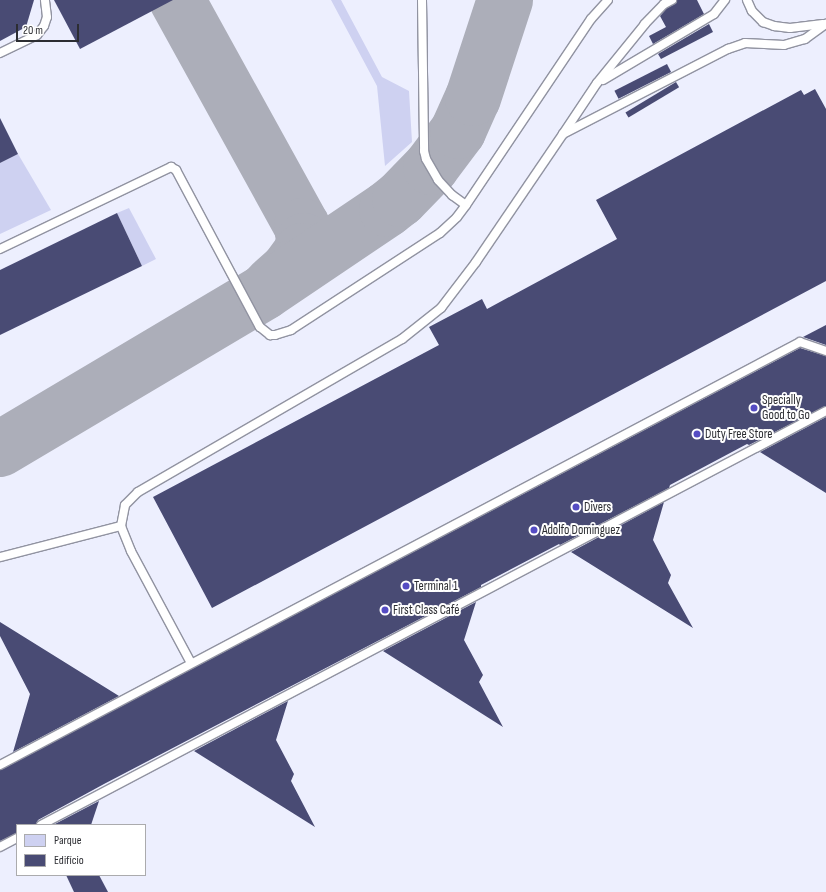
<!DOCTYPE html>
<html>
<head>
<meta charset="utf-8">
<style>
  body { margin:0 }
  #map { position:relative; width:826px; height:892px; overflow:hidden; background:#edeffe; font-family:"Sofia Sans Condensed",sans-serif }
  div>[style] { position:absolute }
  .green>* { inset:0; background:#ced1f1 }
  .taxiway>* { height:56px; margin:-28px; padding:0 28px; transform-origin:28px; border-radius:28px; background:#acaeb9 }
  .building>* { inset:0; background:#494b74; transform-origin:0 0 }
  .roads { filter:drop-shadow(1px 0 #9193a1) drop-shadow(-1px 0 #9193a1) drop-shadow(0 1px #9193a1) drop-shadow(0 -1px #9193a1) }
  .service>* { height:8px; margin:-4px; padding:0 4px; transform-origin:4px; border-radius:4px; background:#fff }
  .dots>* { width:11px; height:11px; translate:-50% -50%; box-sizing:border-box; border:2px solid #fff; border-radius:50% }
  span { translate:-50% -50%; white-space:nowrap; text-align:center; line-height:1.15; -webkit-text-stroke:4px #fff; paint-order:stroke }
  .poi-label { font-size:13px; color:#2c2d32 }
  .left { translate:0 -50%; text-align:left }
  .legend { position:absolute; left:16px; top:824px; width:130px; height:52px; box-sizing:border-box; background:#fff; border:1px solid #ababad; margin:0; padding:5px 7px; list-style:none; font-size:12px; color:#2c2d32 }
  .legend li { display:flex; align-items:center; gap:8px; height:20px }
  .legend b { width:20px; border:1px solid #ababad }
  .scale { position:absolute; left:16px; top:24px; width:63px; height:18px; box-sizing:border-box; border:2px solid #2c2d32; border-top:0; padding-left:5px; font-size:12px; line-height:14px; white-space:nowrap; color:#2c2d32; -webkit-text-stroke:3px #fff; paint-order:stroke }
</style>
</head>
<body>
<div id="map">
  <div class="green">
    <div style="clip-path:polygon(331px 0,341px 0,382px 77px,409px 91px,412px 142px,385px 166px,377px 86px)"></div>
    <div style="clip-path:polygon(18px 154px,51px 210px,0 234px,0 163px)"></div>
    <div style="clip-path:polygon(129px 208px,156px 259px,142px 266px,117px 213px)"></div>
  </div>
  <div class="taxiway">
    <div style="left:177px;top:0;width:258px;rotate:61.1deg"></div>
    <div style="left:302px;top:226px;width:15px;rotate:82deg"></div>
    <div style="left:304px;top:241px;width:10px;rotate:101deg"></div>
    <div style="left:302px;top:251px;width:22px;rotate:126deg"></div>
    <div style="left:289px;top:269px;width:24px;rotate:138deg"></div>
    <div style="left:0;top:449px;width:307px;rotate:-30.7deg"></div>
    <div style="left:264px;top:292px;width:148px;rotate:-34deg"></div>
    <div style="left:387px;top:209px;width:16px;rotate:-38deg"></div>
    <div style="left:400px;top:199px;width:45px;rotate:-45.9deg"></div>
    <div style="left:431px;top:167px;width:45px;rotate:-53.1deg"></div>
    <div style="left:458px;top:131px;width:36px;rotate:-66deg"></div>
    <div style="left:473px;top:98px;width:103px;rotate:-71.9deg"></div>
  </div>
  <div class="building">
    <div style="clip-path:polygon(0 0,34px 0,26px 27px,0 41px)"></div>
    <div style="clip-path:polygon(54px 0,173px 0,80px 49px)"></div>
    <div style="clip-path:polygon(677px 0,697px 0,704px 14px,653px 44px,649px 36px,666px 27px,660px 16px,667px 8px,676px 3px)"></div>
    <div style="clip-path:polygon(709px 24px,713px 32px,661px 59px,658px 54px)"></div>
    <div style="left:667px;top:64px;width:9px;height:59px;rotate:63deg"></div>
    <div style="left:676px;top:82px;width:6px;height:59px;rotate:59deg"></div>
    <div style="clip-path:polygon(815px 89px,826px 109px,826px 281px,212px 608px,153px 497px,439px 345px,429px 327px,482px 299px,487px 309px,617px 239px,596px 200px,801px 90px,804px 95px)"></div>
    <div style="clip-path:polygon(0 118px,18px 154px,0 163px)"></div>
    <div style="clip-path:polygon(117px 213px,142px 266px,0 335px,0 270px)"></div>
    <div style="clip-path:polygon(826px 325px,826px 345px,803px 337px)"></div>
    <div style="clip-path:polygon(800px 348px,826px 356px,826px 406px,749px 445px,747px 444px,670px 485px,669px 488px,560px 545px,559px 544px,481px 585px,481px 587px,104px 784px,38px 820px,36px 825px,17px 825px,17px 833px,0 841px,0 770px)"></div>
    <div style="clip-path:polygon(826px 417px,826px 493px,760px 452px)"></div>
    <div style="clip-path:polygon(664px 502px,653px 540px,671px 575px,668px 583px,693px 628px,571px 552px)"></div>
    <div style="clip-path:polygon(476px 602px,464px 640px,483px 675px,479px 682px,503px 727px,383px 651px)"></div>
    <div style="clip-path:polygon(0 622px,119px 696px,13px 752px,30px 694px,0 636px)"></div>
    <div style="clip-path:polygon(288px 701px,276px 740px,294px 774px,291px 781px,315px 827px,194px 751px)"></div>
    <div style="clip-path:polygon(99px 801px,91px 825px,53px 825px)"></div>
    <div style="clip-path:polygon(66px 875px,99px 875px,108px 892px,74px 892px)"></div>
  </div>
  <div class="roads">
    <div class="service">
      <div style="left:422px;top:0;width:151px;rotate:89.2deg"></div>
      <div style="left:424px;top:151px;width:8px;rotate:76deg"></div>
      <div style="left:426px;top:159px;width:24px;rotate:60deg"></div>
      <div style="left:438px;top:180px;width:21px;rotate:47deg"></div>
      <div style="left:452px;top:195px;width:17px;rotate:36deg"></div>
      <div style="left:466px;top:205px;width:224px;rotate:-56.1deg"></div>
      <div style="left:591px;top:19px;width:25px;rotate:-48deg"></div>
      <div style="left:672px;top:0;width:9px;rotate:153deg"></div>
      <div style="left:664px;top:4px;width:28px;rotate:134deg"></div>
      <div style="left:645px;top:24px;width:76px;rotate:129.1deg"></div>
      <div style="left:597px;top:83px;width:61px;rotate:123.7deg"></div>
      <div style="left:563px;top:134px;width:186px;rotate:-27.3deg"></div>
      <div style="left:728px;top:49px;width:18px;rotate:-19deg"></div>
      <div style="left:745px;top:43px;width:39px;rotate:3deg"></div>
      <div style="left:784px;top:45px;width:22px;rotate:-16deg"></div>
      <div style="left:805px;top:39px;width:26px;rotate:-36deg"></div>
      <div style="left:747px;top:0;width:12px;rotate:66deg"></div>
      <div style="left:752px;top:11px;width:16px;rotate:45deg"></div>
      <div style="left:763px;top:22px;width:12px;rotate:20deg"></div>
      <div style="left:774px;top:26px;width:16px;rotate:7deg"></div>
      <div style="left:790px;top:28px;width:33px;rotate:-7deg"></div>
      <div style="left:0;top:53px;width:41px;rotate:-25.9deg"></div>
      <div style="left:37px;top:35px;width:11px;rotate:-52deg"></div>
      <div style="left:44px;top:26px;width:9px;rotate:-72deg"></div>
      <div style="left:47px;top:17px;width:17px;rotate:-97deg"></div>
      <div style="left:603px;top:80px;width:129px;rotate:-30.7deg"></div>
      <div style="left:714px;top:14px;width:18px;rotate:-52deg"></div>
      <div style="left:0;top:249px;width:190px;rotate:-25.6deg"></div>
      <div style="left:171px;top:167px;width:6px;rotate:31deg"></div>
      <div style="left:176px;top:170px;width:178px;rotate:61.9deg"></div>
      <div style="left:260px;top:327px;width:13px;rotate:39deg"></div>
      <div style="left:270px;top:335px;width:5px"></div>
      <div style="left:275px;top:335px;width:17px;rotate:-17deg"></div>
      <div style="left:291px;top:330px;width:178px;rotate:-33.1deg"></div>
      <div style="left:440px;top:233px;width:23px;rotate:-43deg"></div>
      <div style="left:457px;top:217px;width:15px;rotate:-53deg"></div>
      <div style="left:0;top:557px;width:125px;rotate:-14.4deg"></div>
      <div style="left:191px;top:663px;width:127px;rotate:-118.2deg"></div>
      <div style="left:131px;top:551px;width:27px;rotate:-112deg"></div>
      <div style="left:121px;top:526px;width:21px;rotate:-79deg"></div>
      <div style="left:125px;top:505px;width:18px;rotate:-45deg"></div>
      <div style="left:138px;top:492px;width:305px;rotate:-30.1deg"></div>
      <div style="left:402px;top:339px;width:50px;rotate:-38.5deg"></div>
      <div style="left:441px;top:308px;width:58px;rotate:-52.7deg"></div>
      <div style="left:476px;top:262px;width:155px;rotate:-55.8deg"></div>
      <div style="left:0;top:765px;width:905px;rotate:-27.87deg"></div>
      <div style="left:800px;top:342px;width:28px;rotate:19deg"></div>
      <div style="left:41px;top:825px;width:887px;rotate:-27.81deg"></div>
      <div style="left:0;top:847px;width:19px;rotate:-28deg"></div>
    </div>
  </div>
  <div class="dots">
    <div style="left:754px;top:408px;background:#554cc3"></div>
    <div style="left:697px;top:434px;background:#554cc3"></div>
    <div style="left:576px;top:507px;background:#554cc3"></div>
    <div style="left:534px;top:530px;background:#554cc3"></div>
    <div style="left:406px;top:586px;background:#554cc3"></div>
    <div style="left:385px;top:610px;background:#554cc3"></div>
  </div>
  <div class="poi-label">
    <span class="left" style="left:762px;top:408px">Specially<br>Good to Go</span>
    <span class="left" style="left:705px;top:434px">Duty Free Store</span>
    <span class="left" style="left:584px;top:507px">Divers</span>
    <span class="left" style="left:542px;top:530px">Adolfo Dominguez</span>
    <span class="left" style="left:414px;top:586px">Terminal 1</span>
    <span class="left" style="left:393px;top:610px">First Class Café</span>
  </div>
  <ul class="legend">
  <li><b style="height:11px;background:#ced1f1"></b>Parque</li>
  <li><b style="height:11px;background:#494b74"></b>Edifício</li>
  </ul>
  <div class="scale">20 m</div>
</div>
</body>
</html>
